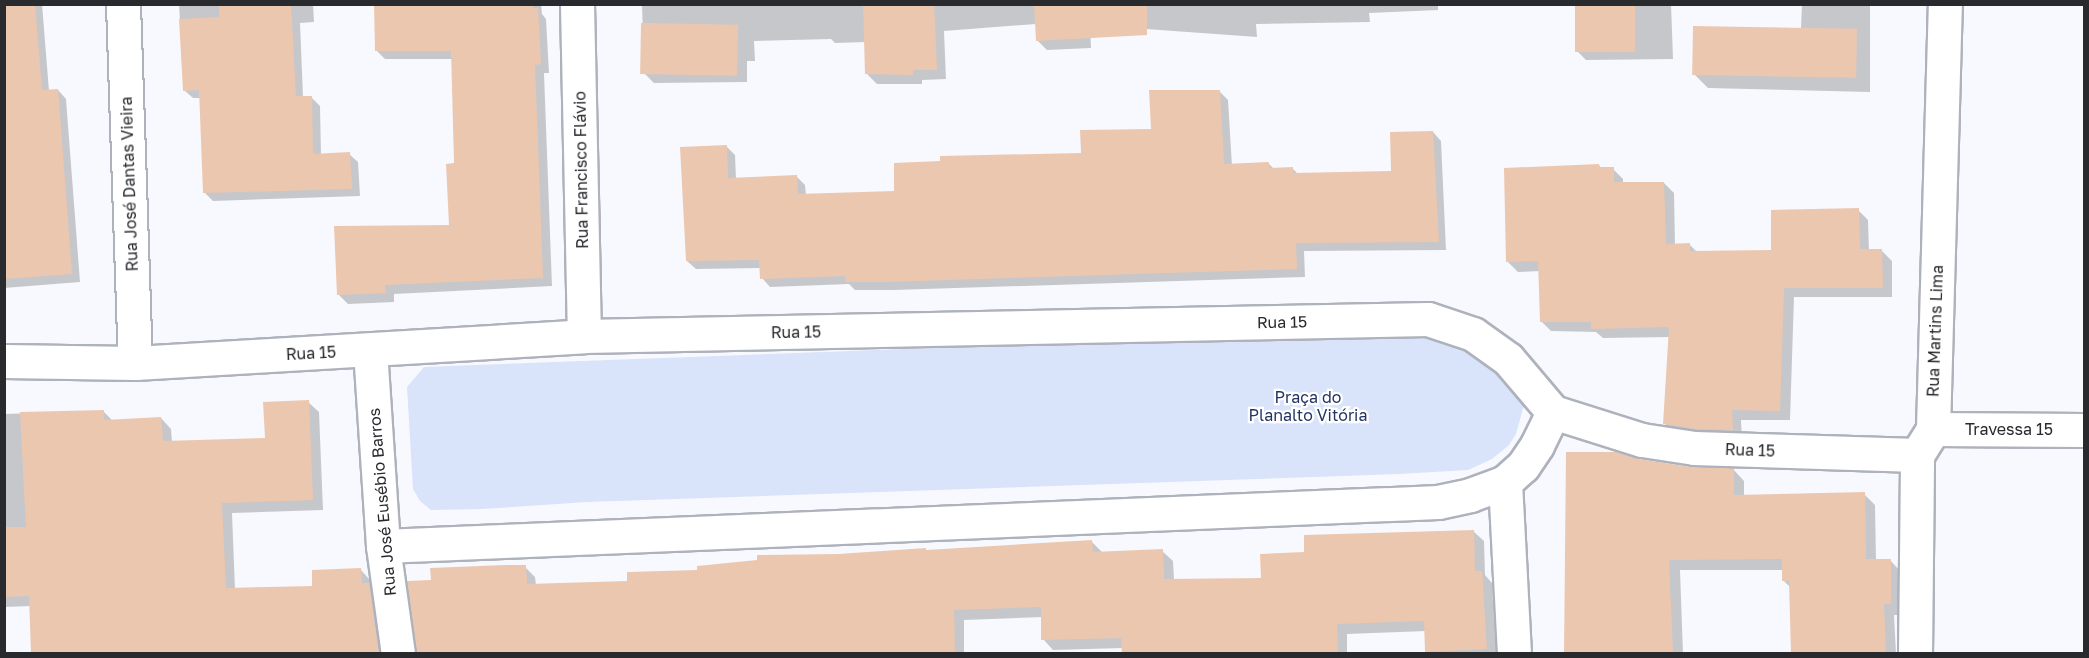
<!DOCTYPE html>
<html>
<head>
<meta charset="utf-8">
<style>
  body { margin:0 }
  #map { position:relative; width:2089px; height:658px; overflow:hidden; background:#f8f9fe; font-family:"Golos Text",sans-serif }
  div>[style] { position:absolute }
  .green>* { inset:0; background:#d9e3f9 }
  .shadow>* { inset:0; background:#0003 }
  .building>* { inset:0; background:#ecc7af; transform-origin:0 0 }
  .roads { filter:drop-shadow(2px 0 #aeb2bc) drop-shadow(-2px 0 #aeb2bc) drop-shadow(0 2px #aeb2bc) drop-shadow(0 -2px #aeb2bc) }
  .minor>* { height:33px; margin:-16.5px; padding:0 16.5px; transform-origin:16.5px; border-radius:16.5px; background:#fff }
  span { translate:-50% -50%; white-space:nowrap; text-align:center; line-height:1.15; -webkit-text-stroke:4.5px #fff; paint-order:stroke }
  .street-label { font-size:16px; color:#292a2e }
  .park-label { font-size:16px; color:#253563 }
  .frame { position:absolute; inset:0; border:6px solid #292a2e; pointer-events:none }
</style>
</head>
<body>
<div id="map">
  <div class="green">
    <div style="clip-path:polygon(1419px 334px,1472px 349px,1520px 389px,1524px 405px,1516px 434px,1509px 445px,1492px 459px,1468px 470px,1399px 474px,587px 502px,482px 509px,431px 510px,420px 501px,413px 489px,407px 387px,424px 367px,1141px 340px)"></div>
  </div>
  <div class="shadow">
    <div style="clip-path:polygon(4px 4px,42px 4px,49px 91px,58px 90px,66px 99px,80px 282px,4px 288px)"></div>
    <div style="clip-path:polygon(179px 4px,313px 4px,314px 22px,300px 23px,303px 97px,311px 97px,320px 106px,321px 155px,349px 154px,358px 162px,360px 196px,213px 201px,204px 192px,201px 98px,193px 98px,184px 90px)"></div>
    <div style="clip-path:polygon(375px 4px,541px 4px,542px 14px,546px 19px,549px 73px,544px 73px,552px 286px,394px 294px,394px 302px,348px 304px,339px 295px,451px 226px,455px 165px,452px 59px,385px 59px,376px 50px)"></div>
    <div style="clip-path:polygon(642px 4px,1438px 4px,1438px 10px,1369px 13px,1370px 22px,1256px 24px,1257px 37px,1090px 25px,1091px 48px,1047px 50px,1037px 40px,1036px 24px,944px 31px,946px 79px,922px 80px,922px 84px,877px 84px,867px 74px,866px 42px,835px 43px,831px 39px,754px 41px,755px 61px,747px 61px,747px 82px,654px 83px,644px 73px)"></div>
    <div style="clip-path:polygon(1577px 4px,1671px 4px,1673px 59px,1586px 60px,1578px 52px)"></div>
    <div style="clip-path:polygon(1802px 4px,1870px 4px,1870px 92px,1708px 88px,1694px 74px,1801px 28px)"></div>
    <div style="clip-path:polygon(1220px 92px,1228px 100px,1232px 166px,1269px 164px,1274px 169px,1292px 168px,1298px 174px,1392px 172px,1433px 132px,1441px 141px,1446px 250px,1304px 251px,1305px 277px,894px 290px,855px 290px,849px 284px,770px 287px,762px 278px,761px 268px,696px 269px,687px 261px,726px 146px,735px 155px,736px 179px,796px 176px,805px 185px,806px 196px,896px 192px,1082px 154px,1152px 130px)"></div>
    <div style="clip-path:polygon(1599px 165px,1602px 169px,1613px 169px,1623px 179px,1623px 184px,1664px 183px,1674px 193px,1675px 245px,1690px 245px,1697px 252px,1773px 252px,1858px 210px,1868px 220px,1869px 251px,1882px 251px,1892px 261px,1892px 297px,1794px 297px,1790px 420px,1741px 420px,1742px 440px,1675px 434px,1665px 424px,1670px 337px,1603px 338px,1596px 332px,1551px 331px,1541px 321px,1540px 271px,1518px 272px,1508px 262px)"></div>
    <div style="clip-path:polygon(308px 402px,319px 412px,323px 510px,232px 513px,235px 590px,314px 587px,360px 569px,370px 580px,371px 587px,379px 595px,387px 654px,33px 654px,31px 606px,4px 607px,4px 414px,103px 411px,113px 421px,161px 418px,171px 429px,172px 442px,267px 440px)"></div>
    <div style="clip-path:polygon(1639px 460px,1691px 468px,1733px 469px,1744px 481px,1744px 496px,1864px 494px,1875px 505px,1876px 560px,1890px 560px,1901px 572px,1902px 615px,1894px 615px,1896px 654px,1793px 654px,1790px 587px,1783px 580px,1783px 570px,1680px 570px,1683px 654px,1566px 654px)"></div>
    <div style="clip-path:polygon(1473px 531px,1484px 541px,1485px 575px,1492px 583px,1496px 654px,1429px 654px,1426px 631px,1347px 634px,1347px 654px,1123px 654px,1123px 648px,1053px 650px,1043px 639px,1043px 617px,964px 620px,964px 654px,418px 654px,432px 582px,525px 567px,535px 577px,536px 585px,629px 582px,699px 571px,928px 552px,1092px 542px,1102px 552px,1162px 551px,1173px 561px,1174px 580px,1263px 580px,1306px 553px)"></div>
  </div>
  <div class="building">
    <div style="clip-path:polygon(4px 4px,35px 4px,42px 90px,58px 89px,72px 274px,4px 279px)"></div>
    <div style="clip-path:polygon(219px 4px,291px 4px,296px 96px,312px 96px,313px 154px,350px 152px,352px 189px,203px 193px,199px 90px,183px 91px,179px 19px,219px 17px)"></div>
    <div style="clip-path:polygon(374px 4px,533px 4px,533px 8px,538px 8px,541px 64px,535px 65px,543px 278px,385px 285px,386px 293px,337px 295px,334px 226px,449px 225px,446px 164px,454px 163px,451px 51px,375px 51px)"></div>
    <div style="clip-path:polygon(863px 4px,934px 4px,937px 70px,913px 70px,913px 75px,865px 74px)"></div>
    <div style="clip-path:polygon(1034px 4px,1147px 4px,1147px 35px,1036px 41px)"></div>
    <div style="left:1575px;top:4px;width:60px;height:48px"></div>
    <div style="left:641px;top:23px;width:97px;height:51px;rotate:1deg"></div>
    <div style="left:1693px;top:26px;width:164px;height:49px;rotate:1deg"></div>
    <div style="clip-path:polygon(1149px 90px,1220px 90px,1224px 164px,1269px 162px,1269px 168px,1293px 167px,1293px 173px,1391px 171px,1390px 132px,1433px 131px,1439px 242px,1296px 243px,1297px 269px,885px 282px,845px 282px,845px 276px,760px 279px,759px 260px,686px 261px,680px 147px,727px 145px,728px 178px,797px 175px,798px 194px,894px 191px,894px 163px,940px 161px,940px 156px,1081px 153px,1080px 130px,1151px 129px)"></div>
    <div style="clip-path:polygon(1599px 164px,1599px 167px,1614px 167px,1614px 182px,1664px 182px,1666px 244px,1690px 243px,1690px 251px,1771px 250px,1771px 210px,1859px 208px,1860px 249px,1882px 249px,1883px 288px,1784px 288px,1780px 411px,1732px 410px,1733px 430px,1696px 429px,1663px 424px,1669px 327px,1591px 329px,1591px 322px,1540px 322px,1538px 261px,1506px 262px,1504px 168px)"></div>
    <div style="clip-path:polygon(309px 400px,313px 500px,222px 503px,226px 588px,312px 586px,312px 570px,361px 568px,362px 583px,369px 583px,379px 654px,31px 654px,29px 596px,4px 597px,4px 527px,26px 527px,20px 412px,104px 410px,104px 420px,161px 417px,163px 441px,265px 438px,263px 402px)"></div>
    <div style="clip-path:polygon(1566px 452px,1616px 452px,1639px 459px,1691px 467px,1734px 468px,1734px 495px,1865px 492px,1866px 559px,1891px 559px,1891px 604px,1884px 604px,1886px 654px,1791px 654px,1789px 581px,1782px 581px,1782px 559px,1669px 560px,1673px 654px,1564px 654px)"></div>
    <div style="clip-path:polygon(1474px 530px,1475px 571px,1482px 571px,1487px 649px,1425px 652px,1424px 621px,1337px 624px,1338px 654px,1122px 654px,1121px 638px,1041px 640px,1041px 607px,954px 610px,955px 654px,416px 654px,407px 581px,431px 580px,430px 568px,505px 565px,526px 565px,527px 584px,627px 581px,627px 572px,697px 570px,697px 566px,757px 560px,757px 555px,838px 554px,926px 548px,926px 550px,1092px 540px,1093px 552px,1163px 549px,1164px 579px,1261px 578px,1260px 554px,1304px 552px,1304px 535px)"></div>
  </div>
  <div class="roads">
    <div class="minor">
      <div style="left:123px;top:4px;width:359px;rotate:88.1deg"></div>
      <div style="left:577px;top:4px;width:332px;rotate:88.8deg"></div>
      <div style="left:370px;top:350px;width:196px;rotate:86.2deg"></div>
      <div style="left:383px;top:546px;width:109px;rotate:82.1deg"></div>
      <div style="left:4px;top:361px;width:131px;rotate:0.9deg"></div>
      <div style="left:135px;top:363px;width:450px;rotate:-3.4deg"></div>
      <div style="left:584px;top:336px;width:844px;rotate:-1.15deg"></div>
      <div style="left:1428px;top:319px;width:47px;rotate:18.4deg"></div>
      <div style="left:1473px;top:334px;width:43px;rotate:35.5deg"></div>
      <div style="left:1508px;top:359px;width:70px;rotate:49.7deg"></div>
      <div style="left:1553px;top:412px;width:93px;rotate:17.5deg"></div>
      <div style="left:1642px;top:440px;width:53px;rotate:8.7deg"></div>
      <div style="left:1694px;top:448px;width:223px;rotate:1.8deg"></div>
      <div style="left:1933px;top:429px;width:151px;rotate:0.4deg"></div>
      <div style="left:1505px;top:482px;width:172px;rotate:87deg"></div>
      <div style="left:383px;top:546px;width:1056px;rotate:-2.39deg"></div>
      <div style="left:1438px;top:502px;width:33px;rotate:-12deg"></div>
      <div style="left:1470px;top:495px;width:37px;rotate:-20deg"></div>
      <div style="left:1505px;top:482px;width:24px;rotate:-42deg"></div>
      <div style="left:1523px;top:466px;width:25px;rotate:-56deg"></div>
      <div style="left:1537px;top:445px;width:37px;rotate:-64deg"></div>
      <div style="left:1915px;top:654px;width:199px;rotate:-89.4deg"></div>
      <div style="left:1917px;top:455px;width:31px;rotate:-58deg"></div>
      <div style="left:1933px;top:429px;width:425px;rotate:-88.4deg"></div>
    </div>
  </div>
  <div class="street-label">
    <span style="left:581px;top:170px;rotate:-91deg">Rua Francisco Flávio</span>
    <span style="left:129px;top:184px;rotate:-92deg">Rua José Dantas Vieira</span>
    <span style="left:1282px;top:322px;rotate:-1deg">Rua 15</span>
    <span style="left:1935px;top:331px;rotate:-88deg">Rua Martins Lima</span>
    <span style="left:796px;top:332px;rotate:-1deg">Rua 15</span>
    <span style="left:311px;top:353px;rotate:-3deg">Rua 15</span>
    <span style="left:2009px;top:429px">Travessa 15</span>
    <span style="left:1750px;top:450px;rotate:2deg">Rua 15</span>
    <span style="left:382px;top:502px;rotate:-95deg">Rua José Eusébio Barros</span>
  </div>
  <div class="park-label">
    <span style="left:1308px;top:406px">Praça do<br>Planalto Vitória</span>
  </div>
  <div class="frame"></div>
</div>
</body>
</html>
